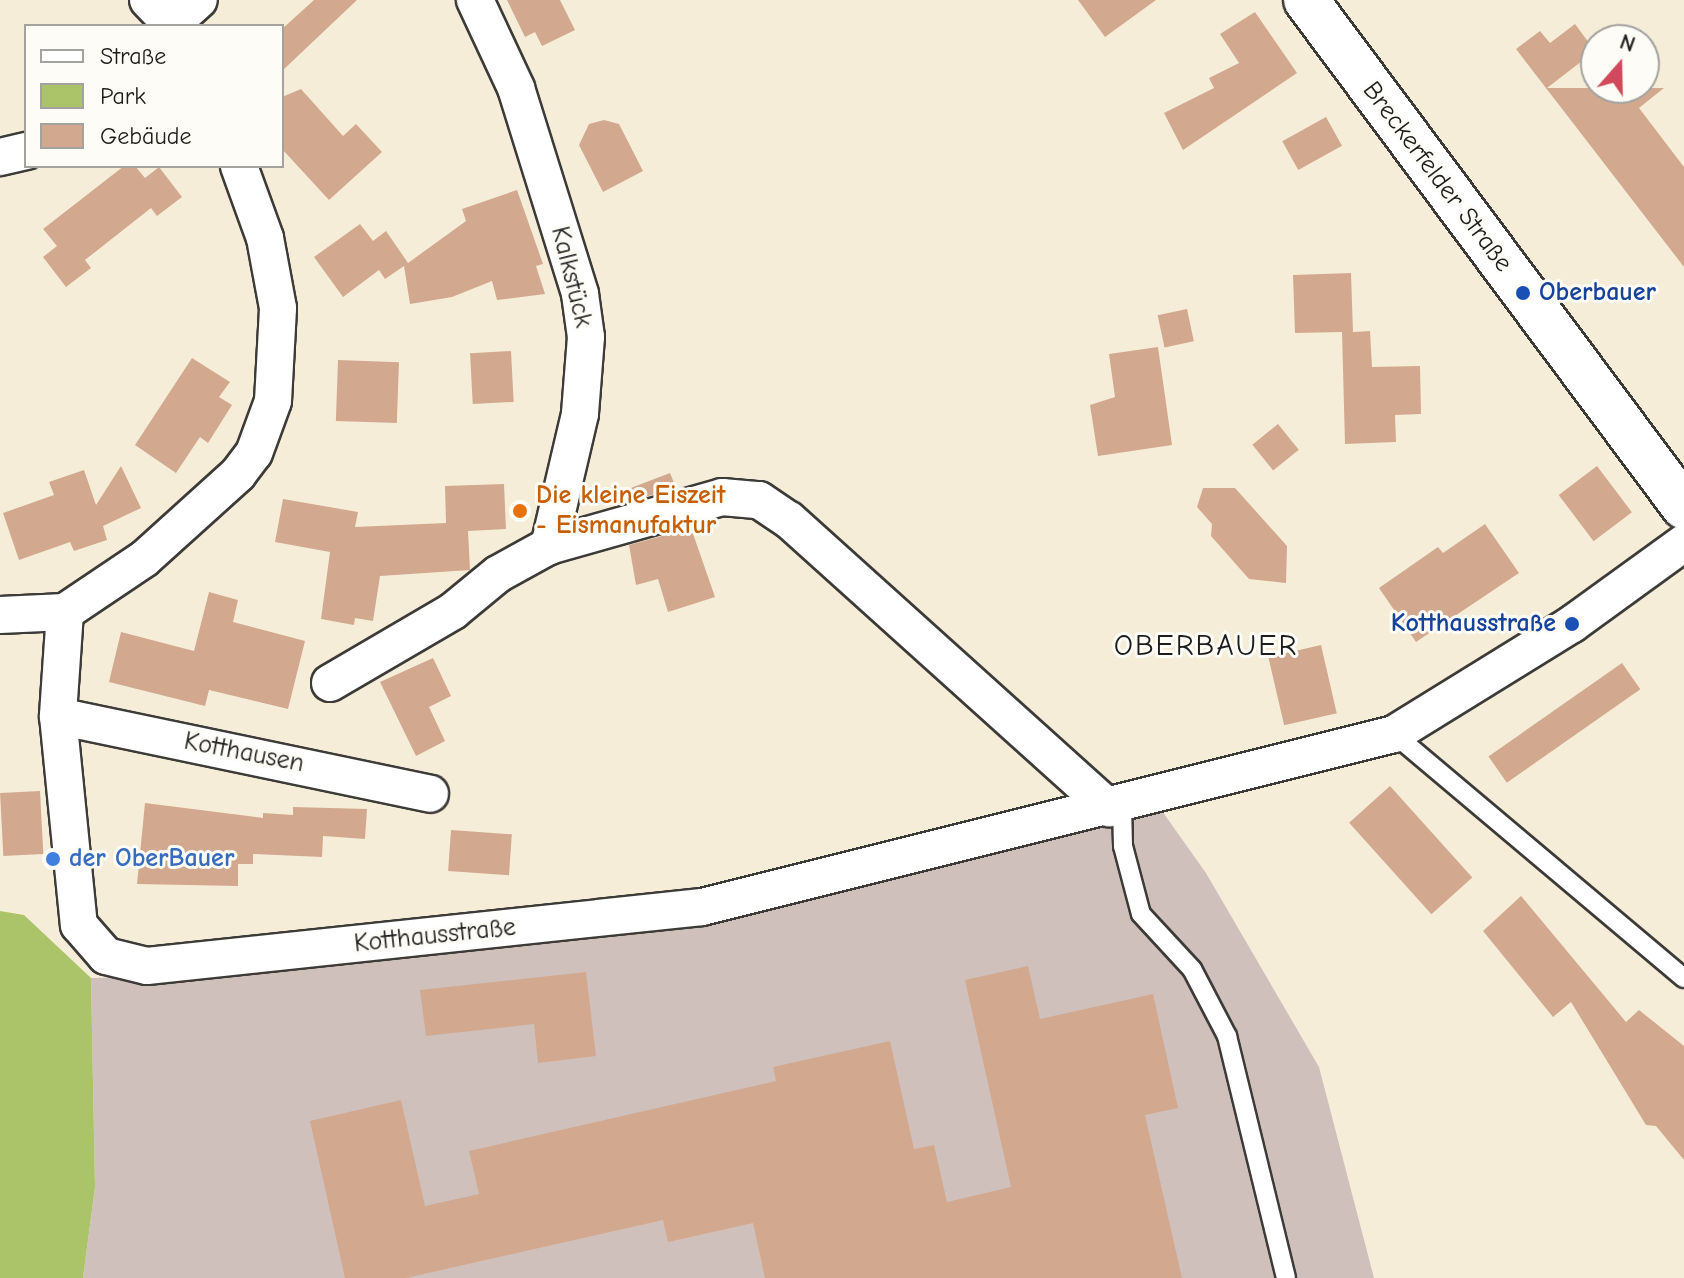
<!DOCTYPE html>
<html>
<head>
<meta charset="utf-8">
<style>
  body { margin:0 }
  #map { position:relative; width:1684px; height:1278px; overflow:hidden; background:#f6edd9; font-family:"Comic Neue",sans-serif }
  div>[style] { position:absolute }
  .industrial>* { inset:0; background:#d0c0bc }
  .green>* { inset:0; background:#abc46a }
  .building>* { inset:0; background:#d2a98e; transform-origin:0 0 }
  .roads { filter:drop-shadow(2px 0 #3d3b38) drop-shadow(-2px 0 #3d3b38) drop-shadow(0 2px #3d3b38) drop-shadow(0 -2px #3d3b38) }
  .service>* { height:18px; margin:-9px; padding:0 9px; transform-origin:9px; border-radius:9px; background:#fff }
  .minor>* { height:36px; margin:-18px; padding:0 18px; transform-origin:18px; border-radius:18px; background:#fff }
  .secondary>* { height:44px; margin:-22px; padding:0 22px; transform-origin:22px; border-radius:22px; background:#fff }
  .dots>* { width:22px; height:22px; translate:-50% -50%; box-sizing:border-box; border:4px solid #fdfcf7; border-radius:50% }
  span { translate:-50% -50%; white-space:nowrap; text-align:center; line-height:1.15; -webkit-text-stroke:6px #fdfcf7; paint-order:stroke }
  .street-label { font-size:26px; color:#1c1c1c }
  .transit-label { font-size:26px; color:#164399; font-weight:700 }
  .left { translate:0 -50%; text-align:left }
  .right { translate:-100% -50%; text-align:right }
  .food-label { font-size:26px; color:#c56008; font-weight:700 }
  .shop-label { font-size:26px; color:#366cbe; font-weight:700 }
  .quarter-label { font-size:30px; color:#1c1c1c; letter-spacing:2px }
  .legend { position:absolute; left:24px; top:24px; width:260px; height:144px; box-sizing:border-box; background:#fdfcf7; border:2px solid #a3a29f; margin:0; padding:10px 14px; list-style:none; font-size:24px; color:#1c1c1c }
  .legend li { display:flex; align-items:center; gap:16px; height:40px }
  .legend b { width:40px; border:2px solid #a3a29f }
  .north { position:absolute; left:1580px; top:24px; width:80px; height:80px; box-sizing:border-box; background:#fdfcf7; border:2px solid #a3a29f; border-radius:50%; rotate:20deg; font-size:22px; font-weight:700; line-height:32px; text-align:center; color:#1c1c1c }
  .north::after { content:''; display:block; margin:auto; width:28px; height:36px; background:#d1495b; clip-path:polygon(50% 0,100% 100%,50% 72%,0 100%) }
</style>
</head>
<body>
<div id="map">
  <div class="industrial">
    <div style="clip-path:polygon(1162px 811px,1206px 873px,1319px 1067px,1374px 1278px,83px 1278px,95px 1187px,91px 978px,206px 975px,711px 921px)"></div>
  </div>
  <div class="green">
    <div style="clip-path:polygon(0 911px,24px 915px,91px 978px,95px 1187px,83px 1278px,0 1278px)"></div>
  </div>
  <div class="building">
    <div style="clip-path:polygon(314px 0,357px 0,282px 71px,282px 29px)"></div>
    <div style="clip-path:polygon(507px 0,560px 0,575px 30px,542px 46px,535px 32px,525px 37px)"></div>
    <div style="clip-path:polygon(1078px 0,1156px 0,1105px 37px)"></div>
    <div style="clip-path:polygon(1255px 12px,1297px 73px,1183px 150px,1164px 113px,1214px 88px,1209px 78px,1239px 63px,1220px 34px)"></div>
    <div style="clip-path:polygon(1575px 24px,1595px 51px,1547px 88px,1664px 88px,1639px 108px,1684px 167px,1684px 267px,1516px 49px,1540px 31px,1550px 43px)"></div>
    <div style="clip-path:polygon(301px 89px,343px 136px,356px 124px,382px 152px,329px 200px,282px 149px,282px 97px)"></div>
    <div style="left:1326px;top:117px;width:33px;height:50px;rotate:61deg"></div>
    <div style="clip-path:polygon(604px 120px,619px 124px,643px 171px,603px 192px,579px 145px,589px 124px)"></div>
    <div style="clip-path:polygon(124px 166px,135px 166px,145px 178px,159px 167px,182px 197px,157px 216px,151px 208px,85px 260px,91px 268px,66px 287px,43px 257px,57px 246px,43px 229px)"></div>
    <div style="clip-path:polygon(517px 190px,543px 264px,536px 266px,545px 294px,497px 300px,492px 281px,452px 297px,410px 304px,404px 266px,385px 279px,379px 270px,343px 297px,314px 257px,360px 224px,373px 241px,386px 231px,408px 263px,466px 221px,462px 209px)"></div>
    <div style="clip-path:polygon(1351px 273px,1353px 332px,1370px 331px,1372px 367px,1420px 366px,1421px 414px,1395px 415px,1396px 442px,1345px 444px,1342px 332px,1295px 333px,1293px 275px)"></div>
    <div style="left:1187px;top:309px;width:33px;height:30px;rotate:78deg"></div>
    <div style="clip-path:polygon(1158px 347px,1172px 445px,1098px 456px,1090px 405px,1115px 397px,1109px 354px)"></div>
    <div style="left:511px;top:351px;width:51px;height:41px;rotate:87deg"></div>
    <div style="clip-path:polygon(192px 358px,230px 382px,219px 397px,232px 405px,208px 443px,200px 437px,176px 473px,135px 445px)"></div>
    <div style="left:338px;top:360px;width:61px;height:61px;rotate:2deg"></div>
    <div style="left:1278px;top:424px;width:33px;height:33px;rotate:51deg"></div>
    <div style="clip-path:polygon(121px 466px,141px 508px,103px 526px,107px 540px,74px 551px,70px 542px,19px 560px,3px 513px,54px 495px,49px 482px,84px 470px,96px 505px)"></div>
    <div style="left:1597px;top:466px;width:58px;height:48px;rotate:53deg"></div>
    <div style="clip-path:polygon(670px 473px,676px 488px,614px 506px,610px 496px)"></div>
    <div style="clip-path:polygon(504px 484px,506px 529px,468px 531px,470px 570px,380px 576px,373px 621px,355px 618px,354px 625px,321px 619px,330px 552px,275px 542px,283px 499px,358px 512px,355px 527px,446px 523px,445px 486px)"></div>
    <div style="clip-path:polygon(1203px 488px,1235px 488px,1287px 546px,1286px 583px,1249px 579px,1211px 536px,1212px 524px,1197px 507px)"></div>
    <div style="clip-path:polygon(1485px 524px,1519px 573px,1416px 642px,1379px 588px,1438px 547px,1443px 553px)"></div>
    <div style="clip-path:polygon(691px 528px,715px 597px,668px 612px,658px 579px,636px 585px,629px 545px)"></div>
    <div style="clip-path:polygon(209px 592px,238px 600px,233px 622px,305px 641px,288px 709px,209px 690px,205px 706px,109px 682px,121px 632px,194px 651px)"></div>
    <div style="left:1321px;top:645px;width:70px;height:54px;rotate:77deg"></div>
    <div style="clip-path:polygon(433px 658px,451px 696px,429px 707px,445px 741px,416px 756px,380px 682px)"></div>
    <div style="left:1622px;top:663px;width:32px;height:163px;rotate:55deg"></div>
    <div style="left:1390px;top:786px;width:123px;height:55px;rotate:48deg"></div>
    <div style="left:40px;top:791px;width:63px;height:40px;rotate:87deg"></div>
    <div style="clip-path:polygon(145px 803px,263px 818px,263px 813px,293px 815px,293px 807px,367px 809px,365px 839px,323px 836px,322px 857px,253px 854px,253px 864px,238px 864px,238px 886px,137px 884px)"></div>
    <div style="left:451px;top:830px;width:61px;height:41px;rotate:4deg"></div>
    <div style="clip-path:polygon(1521px 896px,1626px 1022px,1639px 1010px,1684px 1046px,1684px 1160px,1656px 1126px,1646px 1125px,1571px 1002px,1553px 1017px,1483px 931px)"></div>
    <div style="clip-path:polygon(1028px 966px,1040px 1019px,1153px 994px,1178px 1108px,1145px 1115px,1182px 1278px,765px 1278px,753px 1223px,668px 1242px,663px 1220px,406px 1278px,345px 1278px,310px 1121px,401px 1100px,425px 1206px,479px 1194px,469px 1151px,776px 1081px,773px 1067px,890px 1041px,914px 1149px,934px 1145px,947px 1202px,1011px 1187px,965px 980px)"></div>
    <div style="clip-path:polygon(586px 972px,596px 1056px,538px 1063px,534px 1024px,426px 1036px,420px 990px)"></div>
  </div>
  <div class="roads">
    <div class="service">
      <div style="left:1394px;top:734px;width:379px;rotate:40.1deg"></div>
      <div style="left:1122px;top:805px;width:41px;rotate:88.6deg"></div>
      <div style="left:1123px;top:846px;width:70px;rotate:75.2deg"></div>
      <div style="left:1141px;top:914px;width:75px;rotate:47.2deg"></div>
      <div style="left:1192px;top:969px;width:76px;rotate:62.4deg"></div>
      <div style="left:1227px;top:1036px;width:249px;rotate:76.3deg"></div>
    </div>
    <div class="minor">
      <div style="left:148px;top:0;width:36px;rotate:46deg"></div>
      <div style="left:475px;top:0;width:97px;rotate:65deg"></div>
      <div style="left:516px;top:88px;width:216px;rotate:72.7deg"></div>
      <div style="left:580px;top:294px;width:43px;rotate:82.1deg"></div>
      <div style="left:586px;top:337px;width:77px;rotate:94.5deg"></div>
      <div style="left:580px;top:414px;width:136px;rotate:103.2deg"></div>
      <div style="left:172px;top:24px;width:36px;rotate:-42deg"></div>
      <div style="left:0;top:157px;width:27px;rotate:-13deg"></div>
      <div style="left:65px;top:612px;width:104px;rotate:93.9deg"></div>
      <div style="left:58px;top:716px;width:210px;rotate:84.3deg"></div>
      <div style="left:79px;top:925px;width:41px;rotate:48.9deg"></div>
      <div style="left:106px;top:956px;width:42px;rotate:13.7deg"></div>
      <div style="left:147px;top:966px;width:558px;rotate:-6.07deg"></div>
      <div style="left:702px;top:907px;width:713px;rotate:-14.04deg"></div>
      <div style="left:1394px;top:734px;width:209px;rotate:-31.7deg"></div>
      <div style="left:1572px;top:624px;width:138px;rotate:-35.9deg"></div>
      <div style="left:0;top:615px;width:65px;rotate:-2.6deg"></div>
      <div style="left:65px;top:612px;width:95px;rotate:-33.9deg"></div>
      <div style="left:144px;top:559px;width:127px;rotate:-42.1deg"></div>
      <div style="left:238px;top:474px;width:26px;rotate:-53deg"></div>
      <div style="left:254px;top:453px;width:55px;rotate:-69.9deg"></div>
      <div style="left:273px;top:401px;width:93px;rotate:-86.9deg"></div>
      <div style="left:278px;top:308px;width:71px;rotate:-100.5deg"></div>
      <div style="left:265px;top:238px;width:77px;rotate:-109.9deg"></div>
      <div style="left:330px;top:683px;width:143px;rotate:-30.3deg"></div>
      <div style="left:453px;top:611px;width:58px;rotate:-39.4deg"></div>
      <div style="left:498px;top:574px;width:58px;rotate:-28.8deg"></div>
      <div style="left:549px;top:546px;width:180px;rotate:-15.8deg"></div>
      <div style="left:722px;top:497px;width:37px;rotate:5deg"></div>
      <div style="left:759px;top:500px;width:36px;rotate:34deg"></div>
      <div style="left:789px;top:520px;width:431px;rotate:42deg"></div>
      <div style="left:58px;top:716px;width:380px;rotate:11.8deg"></div>
    </div>
    <div class="secondary">
      <div style="left:1306px;top:0;width:632px;rotate:53.29deg"></div>
    </div>
  </div>
  <div class="dots">
    <div style="left:1523px;top:293px;background:#1a4fb4"></div>
    <div style="left:520px;top:511px;background:#e8710a"></div>
    <div style="left:1572px;top:624px;background:#1a4fb4"></div>
    <div style="left:53px;top:859px;background:#3f7fe0"></div>
  </div>
  <div class="street-label">
    <span style="left:1437px;top:177px;rotate:53deg">Breckerfelder Straße</span>
    <span style="left:571px;top:277px;rotate:76deg">Kalkstück</span>
    <span style="left:244px;top:753px;rotate:11deg">Kotthausen</span>
    <span style="left:435px;top:936px;rotate:-6deg">Kotthausstraße</span>
  </div>
  <div class="transit-label">
    <span class="left" style="left:1539px;top:293px">Oberbauer</span>
    <span class="right" style="left:1556px;top:624px">Kotthausstraße</span>
  </div>
  <div class="food-label">
    <span class="left" style="left:536px;top:511px">Die kleine Eiszeit<br>- Eismanufaktur</span>
  </div>
  <div class="shop-label">
    <span class="left" style="left:69px;top:859px">der OberBauer</span>
  </div>
  <div class="quarter-label">
    <span style="left:1206px;top:646px">OBERBAUER</span>
  </div>
  <ul class="legend">
  <li><b style="height:10px;background:#fff"></b>Straße</li>
  <li><b style="height:22px;background:#abc46a"></b>Park</li>
  <li><b style="height:22px;background:#d2a98e"></b>Gebäude</li>
  </ul>
  <div class="north">N</div>
</div>
</body>
</html>
